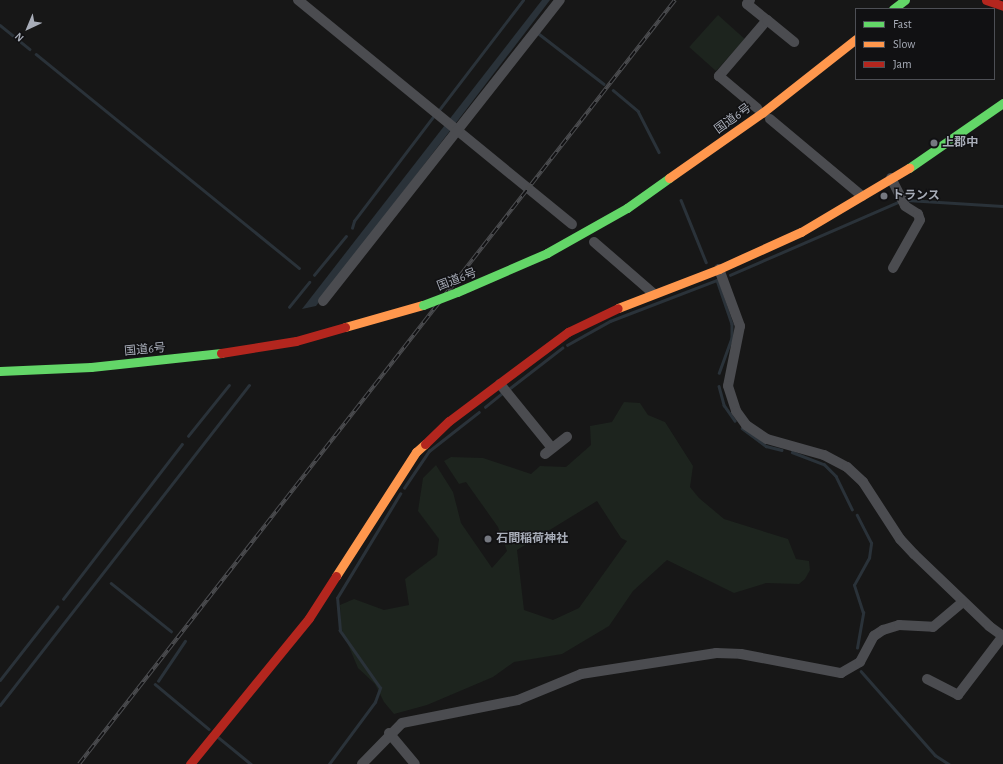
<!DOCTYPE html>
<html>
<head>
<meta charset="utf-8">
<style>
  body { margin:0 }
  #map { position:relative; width:1003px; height:764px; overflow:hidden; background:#171717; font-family:"Alegreya Sans","Noto Sans JP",sans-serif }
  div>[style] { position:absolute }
  .green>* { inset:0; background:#1d241e; transform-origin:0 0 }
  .water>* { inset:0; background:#2a3239 }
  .stream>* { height:2.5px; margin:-1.25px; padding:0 1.25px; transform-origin:1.25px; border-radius:1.25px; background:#2a3239 }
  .street>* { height:10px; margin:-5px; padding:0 5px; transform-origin:5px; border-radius:5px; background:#4b4c50 }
  .fast>* { height:9px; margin:-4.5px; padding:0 4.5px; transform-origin:4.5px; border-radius:4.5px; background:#63d668 }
  .slow>* { height:9px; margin:-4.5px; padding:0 4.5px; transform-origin:4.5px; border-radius:4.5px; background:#ff974d }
  .jam>* { height:9px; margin:-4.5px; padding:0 4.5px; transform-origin:4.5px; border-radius:4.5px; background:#b3261e }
  .rail>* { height:4px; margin-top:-2px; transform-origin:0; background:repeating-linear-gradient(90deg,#111113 0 8px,#4b4c4f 0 16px); box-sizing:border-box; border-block:1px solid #4b4c4f }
  .fast-bridge>* { height:9px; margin:-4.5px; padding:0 4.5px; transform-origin:4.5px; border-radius:4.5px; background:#63d668 }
  .dots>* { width:11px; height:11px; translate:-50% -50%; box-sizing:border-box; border:2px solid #111113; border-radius:50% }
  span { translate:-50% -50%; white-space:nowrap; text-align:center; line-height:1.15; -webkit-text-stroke:3px #111113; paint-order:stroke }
  .street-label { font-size:12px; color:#a8adb8 }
  .poi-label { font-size:12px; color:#a8adb8; font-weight:700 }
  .left { translate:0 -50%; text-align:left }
  .legend { position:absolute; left:855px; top:8px; width:140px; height:72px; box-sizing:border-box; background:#111113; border:1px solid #4d4f55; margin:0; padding:5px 7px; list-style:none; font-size:12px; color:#a8adb8 }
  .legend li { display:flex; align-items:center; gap:8px; height:20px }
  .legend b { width:20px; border:1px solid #4d4f55 }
  .north { position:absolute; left:8px; top:8px; width:40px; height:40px; -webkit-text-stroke:3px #111113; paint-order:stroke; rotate:224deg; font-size:11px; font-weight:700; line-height:16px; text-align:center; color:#a8adb8 }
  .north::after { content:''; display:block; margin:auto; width:14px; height:18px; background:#a8adb8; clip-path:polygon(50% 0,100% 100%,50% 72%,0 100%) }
</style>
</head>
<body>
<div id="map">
  <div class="green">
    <div style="left:718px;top:15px;width:36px;height:43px;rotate:42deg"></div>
    <div style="clip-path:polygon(evenodd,624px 402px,640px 403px,648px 415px,665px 422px,693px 466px,690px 487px,699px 498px,724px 519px,788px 539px,796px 559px,809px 561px,810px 570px,805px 579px,799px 584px,766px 583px,734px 593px,667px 560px,633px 591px,609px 626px,562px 654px,514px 662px,493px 677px,427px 705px,394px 714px,384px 702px,375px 684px,358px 668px,341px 628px,340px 605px,354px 599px,384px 610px,409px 605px,405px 579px,437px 555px,439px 539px,418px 511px,423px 478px,436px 465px,453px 492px,461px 523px,492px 568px,507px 551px,498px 527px,466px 482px,459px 484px,444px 461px,451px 457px,483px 458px,531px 474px,540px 466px,566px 467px,591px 445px,590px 426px,612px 422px,624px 402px,597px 501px,621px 538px,627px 541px,579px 608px,553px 620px,524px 610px,517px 550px,597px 501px)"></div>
  </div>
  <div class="water">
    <div style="clip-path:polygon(542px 0,550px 0,316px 306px,302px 309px)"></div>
  </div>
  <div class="stream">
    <div style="left:0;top:25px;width:38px;rotate:39deg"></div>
    <div style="left:538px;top:33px;width:83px;rotate:37.7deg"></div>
    <div style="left:36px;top:54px;width:339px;rotate:39.1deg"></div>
    <div style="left:613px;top:90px;width:33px;rotate:40deg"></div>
    <div style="left:638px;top:111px;width:46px;rotate:62.9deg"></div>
    <div style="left:439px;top:110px;width:138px;rotate:-52.6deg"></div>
    <div style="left:681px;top:200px;width:67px;rotate:68deg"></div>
    <div style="left:907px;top:200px;width:96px;rotate:3.6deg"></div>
    <div style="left:352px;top:228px;width:7px;rotate:-74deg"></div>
    <div style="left:354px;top:221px;width:131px;rotate:-52.8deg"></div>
    <div style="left:314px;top:275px;width:50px;rotate:-50.6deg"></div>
    <div style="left:730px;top:275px;width:183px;rotate:-23.5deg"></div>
    <div style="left:289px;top:307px;width:32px;rotate:-51deg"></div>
    <div style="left:567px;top:345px;width:49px;rotate:-29.2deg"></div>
    <div style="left:610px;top:321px;width:115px;rotate:-21deg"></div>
    <div style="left:717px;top:280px;width:46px;rotate:71.2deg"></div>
    <div style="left:732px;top:324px;width:14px;rotate:90deg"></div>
    <div style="left:732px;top:338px;width:37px;rotate:110deg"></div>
    <div style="left:719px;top:386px;width:20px;rotate:75deg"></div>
    <div style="left:724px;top:405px;width:19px;rotate:55deg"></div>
    <div style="left:510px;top:388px;width:66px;rotate:-37.6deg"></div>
    <div style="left:485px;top:407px;width:21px;rotate:-39deg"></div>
    <div style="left:742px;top:428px;width:30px;rotate:37deg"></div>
    <div style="left:766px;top:446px;width:16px;rotate:14deg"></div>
    <div style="left:188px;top:436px;width:65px;rotate:-51.2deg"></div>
    <div style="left:792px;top:452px;width:34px;rotate:21deg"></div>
    <div style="left:824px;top:464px;width:17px;rotate:45deg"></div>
    <div style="left:836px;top:476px;width:37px;rotate:64deg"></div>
    <div style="left:404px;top:488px;width:45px;rotate:-56deg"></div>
    <div style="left:429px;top:451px;width:63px;rotate:-38deg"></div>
    <div style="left:111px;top:583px;width:77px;rotate:38.7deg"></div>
    <div style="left:63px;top:599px;width:195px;rotate:-52.5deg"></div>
    <div style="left:857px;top:648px;width:36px;rotate:-80deg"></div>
    <div style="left:863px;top:613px;width:29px;rotate:-108deg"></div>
    <div style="left:854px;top:585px;width:31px;rotate:-61deg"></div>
    <div style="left:869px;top:558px;width:15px;rotate:-82deg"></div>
    <div style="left:871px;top:543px;width:31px;rotate:-117deg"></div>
    <div style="left:861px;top:671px;width:112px;rotate:48.6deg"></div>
    <div style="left:935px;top:755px;width:17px;rotate:33deg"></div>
    <div style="left:0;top:680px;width:93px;rotate:-52deg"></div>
    <div style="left:158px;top:681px;width:48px;rotate:-56deg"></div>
    <div style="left:155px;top:684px;width:70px;rotate:39.8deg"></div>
    <div style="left:0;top:705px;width:405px;rotate:-52.1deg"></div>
    <div style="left:218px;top:737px;width:43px;rotate:39.3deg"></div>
    <div style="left:329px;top:764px;width:77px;rotate:-53.4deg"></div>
    <div style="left:375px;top:702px;width:15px;rotate:-70deg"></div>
    <div style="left:380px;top:688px;width:70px;rotate:-125.1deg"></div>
    <div style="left:340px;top:631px;width:33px;rotate:-95deg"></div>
    <div style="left:337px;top:598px;width:122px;rotate:-58.8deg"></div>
  </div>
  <div class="street">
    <div style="left:298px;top:0;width:354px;rotate:39.3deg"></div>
    <div style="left:750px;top:0;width:5px;rotate:127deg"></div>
    <div style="left:747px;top:4px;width:26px;rotate:39deg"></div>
    <div style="left:767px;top:20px;width:74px;rotate:130.6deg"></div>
    <div style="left:719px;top:76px;width:50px;rotate:40.1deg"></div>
    <div style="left:767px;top:20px;width:35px;rotate:39deg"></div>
    <div style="left:770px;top:119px;width:120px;rotate:39.9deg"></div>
    <div style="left:891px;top:178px;width:31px;rotate:63deg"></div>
    <div style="left:905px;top:206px;width:15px;rotate:32deg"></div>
    <div style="left:918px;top:214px;width:6px;rotate:72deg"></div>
    <div style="left:920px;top:220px;width:55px;rotate:119.4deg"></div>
    <div style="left:594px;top:242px;width:79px;rotate:40.9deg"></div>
    <div style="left:719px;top:269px;width:61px;rotate:69.8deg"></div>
    <div style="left:740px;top:326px;width:61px;rotate:101.3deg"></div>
    <div style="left:728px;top:386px;width:26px;rotate:72deg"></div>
    <div style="left:736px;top:411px;width:17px;rotate:54deg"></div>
    <div style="left:746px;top:425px;width:25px;rotate:34deg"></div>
    <div style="left:767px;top:439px;width:59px;rotate:15.7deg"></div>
    <div style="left:824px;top:455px;width:26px;rotate:28deg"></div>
    <div style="left:847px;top:467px;width:22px;rotate:43deg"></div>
    <div style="left:863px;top:482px;width:68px;rotate:57deg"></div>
    <div style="left:900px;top:539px;width:21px;rotate:47deg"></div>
    <div style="left:914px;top:554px;width:104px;rotate:43.8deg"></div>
    <div style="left:989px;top:626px;width:17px;rotate:36deg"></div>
    <div style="left:323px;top:301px;width:383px;rotate:-51.8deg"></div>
    <div style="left:500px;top:384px;width:82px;rotate:50.9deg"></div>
    <div style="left:545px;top:454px;width:28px;rotate:-38deg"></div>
    <div style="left:927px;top:679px;width:35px;rotate:27deg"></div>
    <div style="left:958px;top:695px;width:74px;rotate:-52.7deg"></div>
    <div style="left:389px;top:733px;width:40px;rotate:50deg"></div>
    <div style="left:362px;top:764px;width:57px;rotate:-45.7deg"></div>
    <div style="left:402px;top:723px;width:118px;rotate:-11.2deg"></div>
    <div style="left:518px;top:700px;width:68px;rotate:-22.4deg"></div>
    <div style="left:581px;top:674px;width:137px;rotate:-8.8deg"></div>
    <div style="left:716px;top:653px;width:25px;rotate:2deg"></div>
    <div style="left:741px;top:654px;width:102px;rotate:10.8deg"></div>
    <div style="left:841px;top:673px;width:22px;rotate:-30deg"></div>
    <div style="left:860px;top:662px;width:30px;rotate:-62deg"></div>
    <div style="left:874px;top:636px;width:11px;rotate:-34deg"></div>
    <div style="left:883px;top:630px;width:17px;rotate:-17deg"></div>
    <div style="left:899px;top:625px;width:34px;rotate:3deg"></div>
    <div style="left:933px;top:627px;width:39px;rotate:-40deg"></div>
  </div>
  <div class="fast">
    <div style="left:893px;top:9px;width:15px;rotate:-37deg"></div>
    <div style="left:909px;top:168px;width:114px;rotate:-34.7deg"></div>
    <div style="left:457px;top:292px;width:98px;rotate:-23.4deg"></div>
    <div style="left:547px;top:253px;width:92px;rotate:-29.4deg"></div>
    <div style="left:627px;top:208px;width:52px;rotate:-35.5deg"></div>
    <div style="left:0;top:371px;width:91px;rotate:-2.5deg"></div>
    <div style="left:91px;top:367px;width:131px;rotate:-6.1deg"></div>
  </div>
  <div class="slow">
    <div style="left:669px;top:178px;width:113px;rotate:-35deg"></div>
    <div style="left:762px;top:113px;width:120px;rotate:-38.2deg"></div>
    <div style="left:618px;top:308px;width:108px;rotate:-21.1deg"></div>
    <div style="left:719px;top:269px;width:90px;rotate:-24.3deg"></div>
    <div style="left:801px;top:232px;width:126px;rotate:-30.7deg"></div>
    <div style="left:345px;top:327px;width:81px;rotate:-15.8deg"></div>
    <div style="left:336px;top:576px;width:148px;rotate:-57.2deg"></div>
    <div style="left:416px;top:452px;width:12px;rotate:-42deg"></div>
  </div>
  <div class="jam">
    <div style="left:986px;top:0;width:18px;rotate:19deg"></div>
    <div style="left:221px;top:353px;width:76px;rotate:-9.1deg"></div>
    <div style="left:296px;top:341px;width:51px;rotate:-15.9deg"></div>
    <div style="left:425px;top:444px;width:33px;rotate:-44deg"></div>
    <div style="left:449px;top:421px;width:149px;rotate:-36.8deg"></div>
    <div style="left:568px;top:332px;width:55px;rotate:-25.6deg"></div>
    <div style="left:190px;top:764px;width:188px;rotate:-50.8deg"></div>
    <div style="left:309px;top:618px;width:50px;rotate:-57.3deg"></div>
  </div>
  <div class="rail">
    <div style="left:79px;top:764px;width:969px;rotate:-52.04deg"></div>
  </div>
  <div class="fast-bridge">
    <div style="left:423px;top:305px;width:36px;rotate:-21deg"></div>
  </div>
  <div class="dots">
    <div style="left:934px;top:143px;background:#757880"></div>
    <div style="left:884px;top:196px;background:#757880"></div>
    <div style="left:488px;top:539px;background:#757880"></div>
  </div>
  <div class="street-label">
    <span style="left:733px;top:119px;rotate:-36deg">国道6号</span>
    <span style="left:457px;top:280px;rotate:-21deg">国道6号</span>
    <span style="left:145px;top:350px;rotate:-5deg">国道6号</span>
  </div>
  <div class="poi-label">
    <span class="left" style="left:942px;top:143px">上郡中</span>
    <span class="left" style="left:892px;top:196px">トランス</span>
    <span class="left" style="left:496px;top:539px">石間稲荷神社</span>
  </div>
  <ul class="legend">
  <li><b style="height:5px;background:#63d668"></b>Fast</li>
  <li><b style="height:5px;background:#ff974d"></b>Slow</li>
  <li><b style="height:5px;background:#b3261e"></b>Jam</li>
  </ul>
  <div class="north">N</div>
</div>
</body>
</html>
